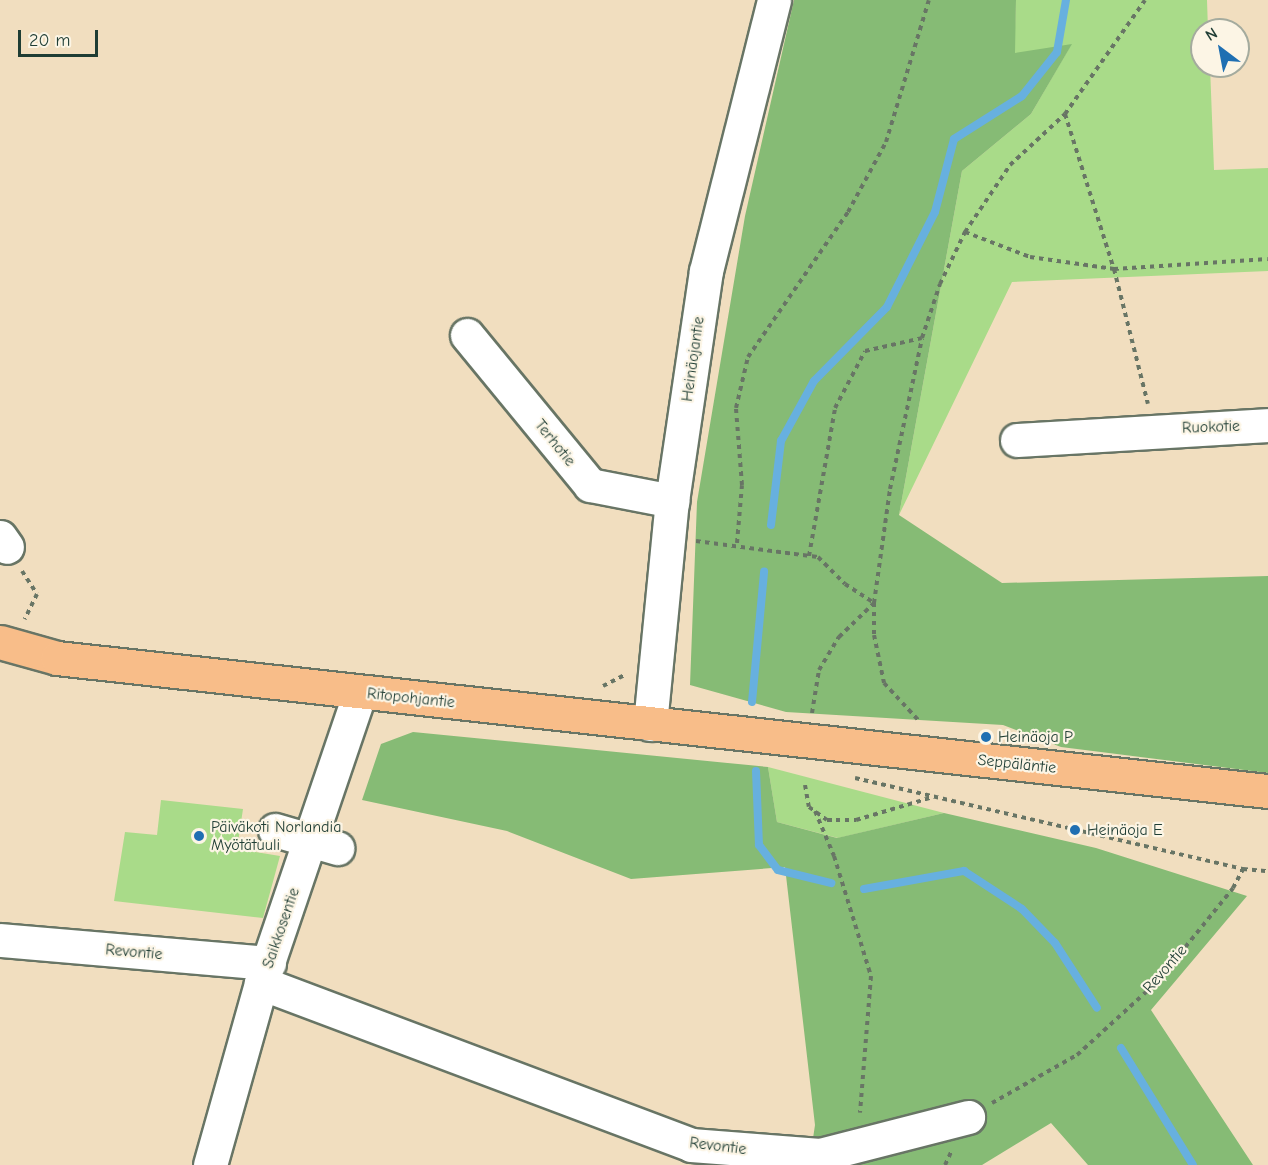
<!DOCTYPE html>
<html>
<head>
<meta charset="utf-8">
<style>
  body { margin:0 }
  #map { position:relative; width:1268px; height:1165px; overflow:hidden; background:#f1debf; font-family:"Comic Neue",sans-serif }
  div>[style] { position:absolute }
  .green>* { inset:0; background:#a9db89 }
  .forest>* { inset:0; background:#86bb75 }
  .stream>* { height:8px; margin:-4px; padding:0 4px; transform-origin:4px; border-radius:4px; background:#67b0df }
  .path>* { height:4px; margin-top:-2px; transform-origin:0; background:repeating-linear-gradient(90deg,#687565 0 4.5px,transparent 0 9px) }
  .roads { filter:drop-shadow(2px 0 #687565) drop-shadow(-2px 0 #687565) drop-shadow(0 2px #687565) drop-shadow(0 -2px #687565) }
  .minor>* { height:33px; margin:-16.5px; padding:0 16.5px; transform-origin:16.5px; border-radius:16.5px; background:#fff }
  .major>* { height:33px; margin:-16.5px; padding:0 16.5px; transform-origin:16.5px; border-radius:16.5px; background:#f8bd89 }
  .dots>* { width:16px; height:16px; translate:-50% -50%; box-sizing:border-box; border:3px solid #fcf5e5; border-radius:50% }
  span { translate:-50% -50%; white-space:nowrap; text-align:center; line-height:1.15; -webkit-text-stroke:4.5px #fcf5e5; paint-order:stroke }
  .street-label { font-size:16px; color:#1f3d34 }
  .poi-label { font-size:16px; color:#1f3d34 }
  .left { translate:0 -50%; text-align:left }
  .north { position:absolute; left:1190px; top:18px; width:60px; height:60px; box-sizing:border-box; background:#fcf5e5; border:2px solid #a4ab9e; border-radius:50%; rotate:328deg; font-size:16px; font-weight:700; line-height:24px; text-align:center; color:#1f3d34 }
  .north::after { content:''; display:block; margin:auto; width:21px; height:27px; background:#1f6fb2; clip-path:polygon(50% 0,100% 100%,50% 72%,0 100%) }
  .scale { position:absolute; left:18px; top:30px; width:80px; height:27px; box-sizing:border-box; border:3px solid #1f3d34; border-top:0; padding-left:8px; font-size:18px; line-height:21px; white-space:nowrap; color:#1f3d34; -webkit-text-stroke:4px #fcf5e5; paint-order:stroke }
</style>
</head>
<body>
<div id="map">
  <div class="green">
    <div style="clip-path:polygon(1016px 0,1207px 0,1208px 30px,1202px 30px,1202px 66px,1210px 66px,1214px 170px,1268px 168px,1268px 271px,1012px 282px,899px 515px,962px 171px,1031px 114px,1071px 45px,1014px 54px)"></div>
    <div style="clip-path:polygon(768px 767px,944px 813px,838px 838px,777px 822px)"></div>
    <div style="clip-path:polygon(161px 800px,243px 809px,237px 849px,280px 856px,263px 918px,114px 901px,125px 832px,157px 835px)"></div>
  </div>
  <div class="forest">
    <div style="clip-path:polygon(794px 0,1016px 0,1015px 53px,1072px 44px,1031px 114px,962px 171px,899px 515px,1002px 583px,1268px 576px,1268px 773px,1061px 747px,1003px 725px,786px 712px,690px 685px,697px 502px,745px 216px)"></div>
    <div style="clip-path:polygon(413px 732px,768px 767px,777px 822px,837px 838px,944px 813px,1096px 848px,1247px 896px,1151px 1010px,1253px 1165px,1088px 1165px,1051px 1123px,982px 1165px,809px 1165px,815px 1125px,785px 867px,631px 879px,507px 831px,362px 800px,381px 744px)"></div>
  </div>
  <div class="stream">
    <div style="left:771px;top:525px;width:85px;rotate:-83.2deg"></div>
    <div style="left:781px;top:441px;width:68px;rotate:-61.2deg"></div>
    <div style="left:814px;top:381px;width:104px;rotate:-45.4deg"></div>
    <div style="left:887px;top:307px;width:106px;rotate:-63.2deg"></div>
    <div style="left:935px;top:212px;width:75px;rotate:-75.4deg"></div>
    <div style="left:954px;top:139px;width:80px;rotate:-32.3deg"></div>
    <div style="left:1022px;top:96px;width:56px;rotate:-51.5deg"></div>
    <div style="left:1057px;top:52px;width:53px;rotate:-80.2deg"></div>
    <div style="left:752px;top:702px;width:131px;rotate:-84.7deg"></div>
    <div style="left:756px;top:771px;width:74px;rotate:87.7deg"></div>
    <div style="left:759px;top:845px;width:31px;rotate:53deg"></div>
    <div style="left:778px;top:870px;width:55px;rotate:13.8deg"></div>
    <div style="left:864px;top:889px;width:102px;rotate:-10.2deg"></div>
    <div style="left:964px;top:871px;width:69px;rotate:33.2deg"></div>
    <div style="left:1022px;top:909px;width:47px;rotate:45.9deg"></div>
    <div style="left:1055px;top:943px;width:77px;rotate:57.1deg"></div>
    <div style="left:1121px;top:1048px;width:137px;rotate:58.4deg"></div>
  </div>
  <div class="path">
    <div style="left:1065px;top:114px;width:163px;rotate:72.5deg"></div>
    <div style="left:1114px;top:269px;width:139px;rotate:75.9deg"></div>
    <div style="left:965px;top:232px;width:70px;rotate:21deg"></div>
    <div style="left:1030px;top:257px;width:85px;rotate:8.1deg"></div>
    <div style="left:1114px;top:269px;width:154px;rotate:-3.7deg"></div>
    <div style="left:696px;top:541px;width:123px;rotate:7.5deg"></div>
    <div style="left:818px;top:557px;width:38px;rotate:45deg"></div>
    <div style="left:845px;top:584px;width:35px;rotate:33deg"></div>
    <div style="left:874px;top:603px;width:32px;rotate:90deg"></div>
    <div style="left:874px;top:635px;width:49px;rotate:78.2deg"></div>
    <div style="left:884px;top:683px;width:53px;rotate:47.3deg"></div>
    <div style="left:737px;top:543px;width:58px;rotate:-85.1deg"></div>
    <div style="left:742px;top:485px;width:77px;rotate:-94.5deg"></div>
    <div style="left:736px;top:408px;width:52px;rotate:-76.8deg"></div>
    <div style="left:748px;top:357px;width:176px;rotate:-55.4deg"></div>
    <div style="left:848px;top:212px;width:80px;rotate:-61.5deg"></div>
    <div style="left:886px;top:142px;width:148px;rotate:-73.2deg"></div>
    <div style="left:809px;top:556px;width:150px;rotate:-80deg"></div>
    <div style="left:835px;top:408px;width:64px;rotate:-62.2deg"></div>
    <div style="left:865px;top:351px;width:58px;rotate:-12.8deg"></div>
    <div style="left:22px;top:571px;width:27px;rotate:57deg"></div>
    <div style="left:37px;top:594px;width:28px;rotate:116deg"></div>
    <div style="left:603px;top:686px;width:25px;rotate:-27deg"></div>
    <div style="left:812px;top:713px;width:44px;rotate:-80.8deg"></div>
    <div style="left:819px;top:670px;width:39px;rotate:-59deg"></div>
    <div style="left:839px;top:637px;width:49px;rotate:-44.2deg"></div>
    <div style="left:874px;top:603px;width:115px;rotate:-82deg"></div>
    <div style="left:890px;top:489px;width:154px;rotate:-78deg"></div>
    <div style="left:922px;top:338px;width:57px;rotate:-71.6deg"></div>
    <div style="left:940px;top:284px;width:58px;rotate:-64.3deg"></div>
    <div style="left:965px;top:232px;width:81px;rotate:-56.1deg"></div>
    <div style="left:1010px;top:165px;width:75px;rotate:-42.8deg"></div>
    <div style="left:1065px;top:114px;width:139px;rotate:-54.9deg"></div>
    <div style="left:855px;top:778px;width:399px;rotate:13.2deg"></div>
    <div style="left:1243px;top:869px;width:25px;rotate:5deg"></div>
    <div style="left:805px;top:785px;width:22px;rotate:80deg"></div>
    <div style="left:809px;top:807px;width:22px;rotate:36deg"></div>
    <div style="left:827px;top:820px;width:29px"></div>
    <div style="left:856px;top:820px;width:80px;rotate:-16.6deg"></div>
    <div style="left:815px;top:811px;width:49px;rotate:67.1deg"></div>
    <div style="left:834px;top:856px;width:126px;rotate:72.9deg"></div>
    <div style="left:871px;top:976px;width:137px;rotate:94.6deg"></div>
    <div style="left:992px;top:1103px;width:98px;rotate:-29.5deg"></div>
    <div style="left:1077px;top:1055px;width:108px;rotate:-42.4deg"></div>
    <div style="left:1157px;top:982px;width:121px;rotate:-51deg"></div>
    <div style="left:1233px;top:888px;width:21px;rotate:-62deg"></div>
    <div style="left:945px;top:1165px;width:14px;rotate:-65deg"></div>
  </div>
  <div class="roads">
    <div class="minor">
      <div style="left:467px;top:335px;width:194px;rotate:50.6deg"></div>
      <div style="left:590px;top:485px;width:84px;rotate:11deg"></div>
      <div style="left:1017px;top:440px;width:251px;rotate:-3.4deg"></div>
      <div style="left:0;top:537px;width:12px;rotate:55deg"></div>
      <div style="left:650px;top:724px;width:224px;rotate:-84.4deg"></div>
      <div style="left:672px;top:501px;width:232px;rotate:-81.6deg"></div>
      <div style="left:706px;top:271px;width:279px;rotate:-75.9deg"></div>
      <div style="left:275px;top:830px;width:65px;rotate:16.2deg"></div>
      <div style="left:0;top:940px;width:270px;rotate:4.9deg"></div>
      <div style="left:261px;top:983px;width:460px;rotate:20.6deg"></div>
      <div style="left:691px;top:1145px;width:129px;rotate:4.4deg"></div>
      <div style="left:820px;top:1155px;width:153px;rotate:-14.4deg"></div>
      <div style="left:210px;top:1165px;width:189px;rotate:-74.3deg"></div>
      <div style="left:261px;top:983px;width:306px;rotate:-71.2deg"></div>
    </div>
    <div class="major">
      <div style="left:0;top:642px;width:59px;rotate:15.7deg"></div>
      <div style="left:57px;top:658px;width:1218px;rotate:6.27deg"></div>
    </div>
  </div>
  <div class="dots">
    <div style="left:986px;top:737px;background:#1f6fb2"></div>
    <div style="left:1075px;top:830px;background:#1f6fb2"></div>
    <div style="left:199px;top:836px;background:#1f6fb2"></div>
  </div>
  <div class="street-label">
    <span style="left:693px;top:359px;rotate:-82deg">Heinäojantie</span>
    <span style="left:1211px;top:427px;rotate:-2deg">Ruokotie</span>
    <span style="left:555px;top:443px;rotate:51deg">Terhotie</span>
    <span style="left:411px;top:698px;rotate:6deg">Ritopohjantie</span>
    <span style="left:1017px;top:764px;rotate:6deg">Seppäläntie</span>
    <span style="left:281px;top:928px;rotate:-71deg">Saikkosentie</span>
    <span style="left:134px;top:952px;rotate:5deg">Revontie</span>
    <span style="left:1165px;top:969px;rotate:-49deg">Revontie</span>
    <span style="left:718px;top:1146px;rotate:7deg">Revontie</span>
  </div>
  <div class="poi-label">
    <span class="left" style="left:998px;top:737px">Heinäoja P</span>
    <span class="left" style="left:211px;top:836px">Päiväkoti Norlandia<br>Myötätuuli</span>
    <span class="left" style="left:1087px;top:830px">Heinäoja E</span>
  </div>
  <div class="north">N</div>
  <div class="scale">20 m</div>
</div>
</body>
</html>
